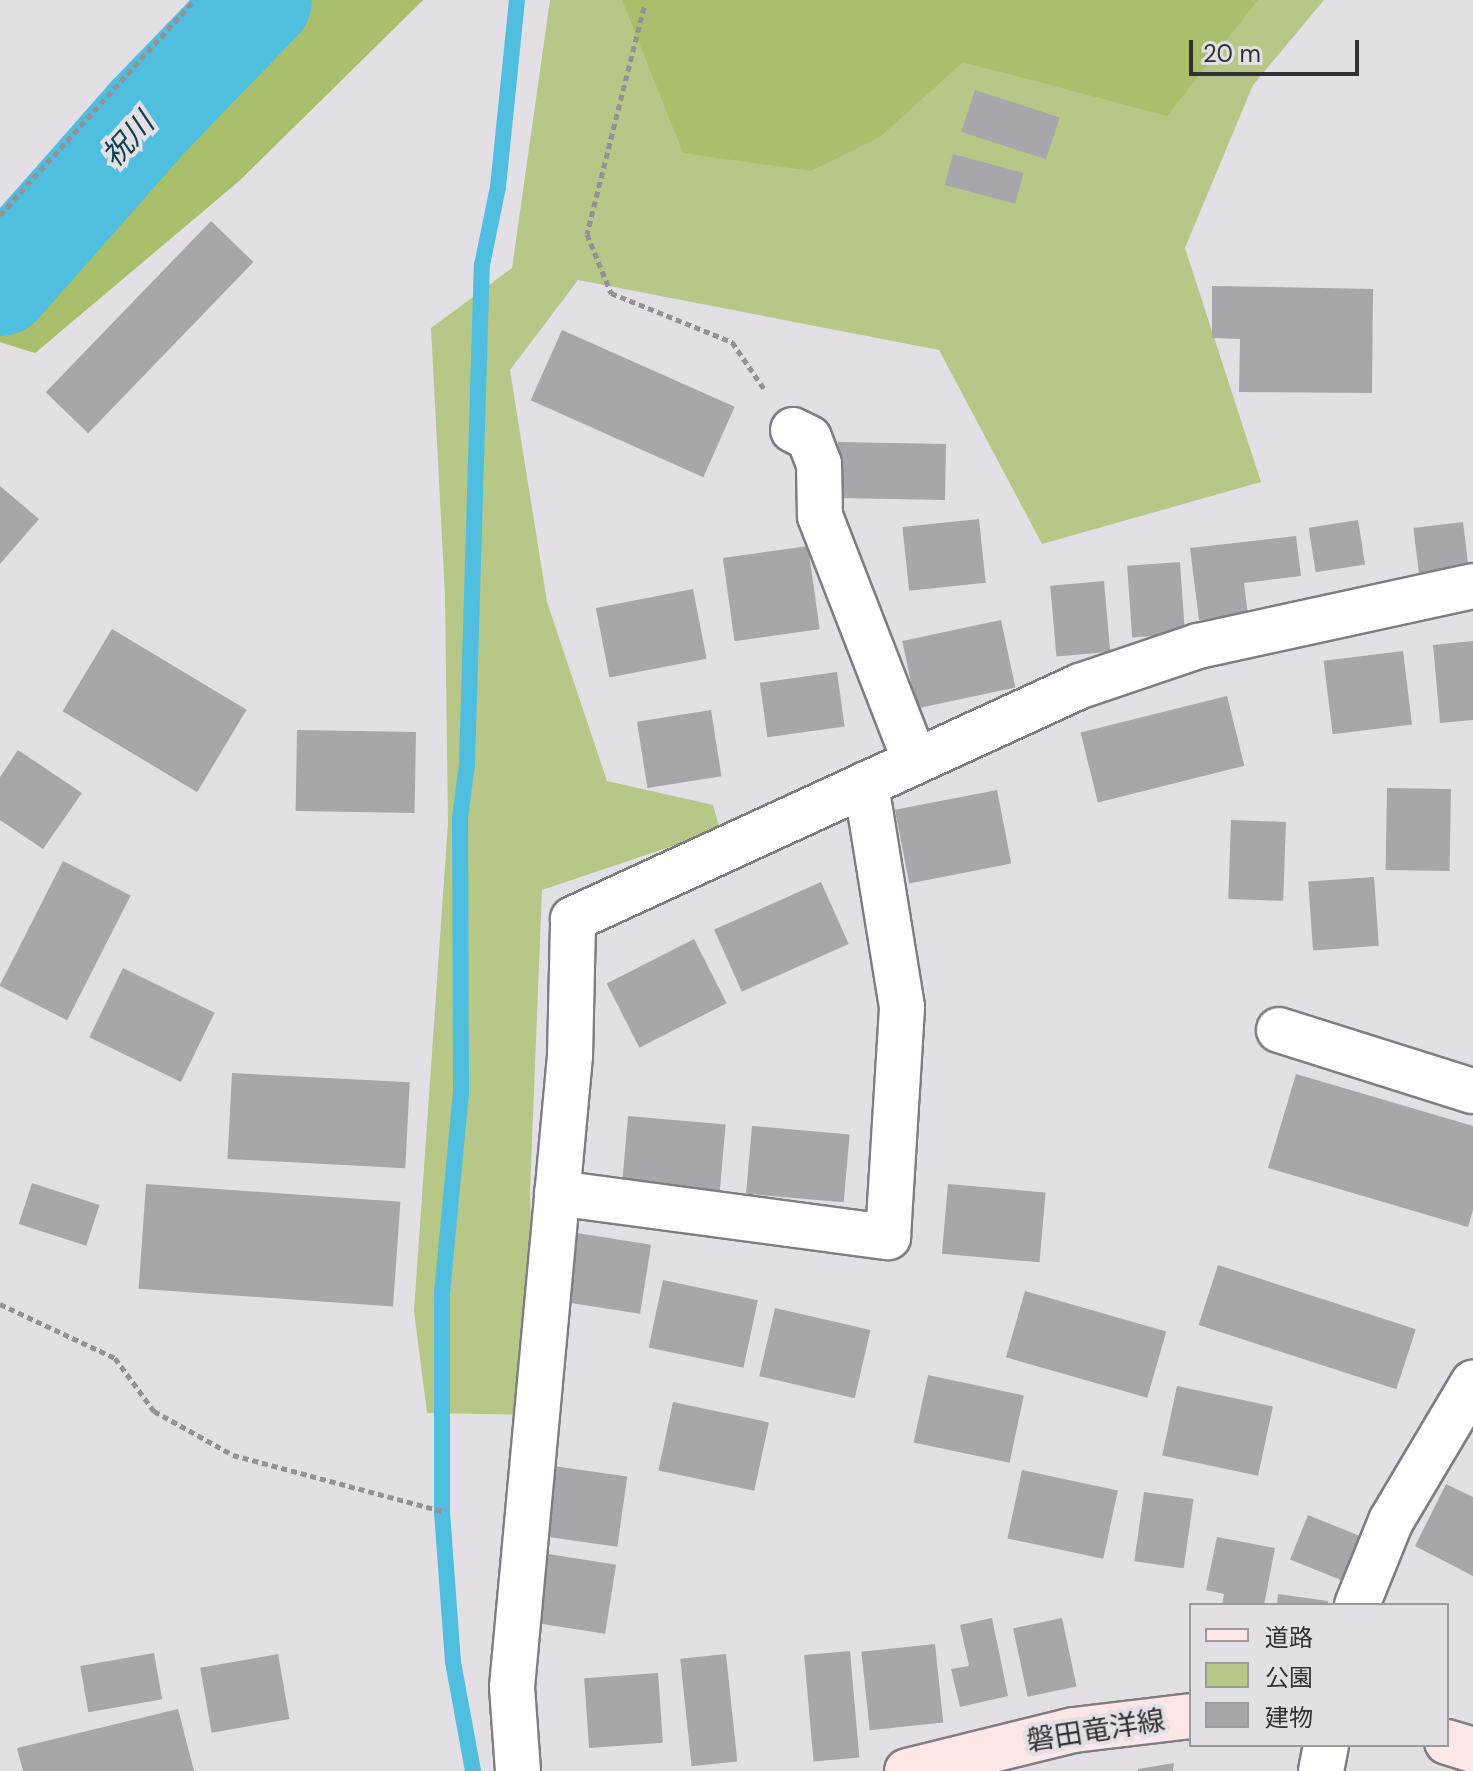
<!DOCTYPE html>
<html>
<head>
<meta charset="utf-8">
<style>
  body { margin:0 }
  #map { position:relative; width:1473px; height:1771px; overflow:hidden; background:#e3e0e5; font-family:"DM Sans","Noto Sans JP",sans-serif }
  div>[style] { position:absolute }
  .green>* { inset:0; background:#b6c787 }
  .forest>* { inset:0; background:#aabf6c }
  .stream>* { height:16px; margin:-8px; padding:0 8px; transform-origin:8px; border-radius:8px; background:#50bedf }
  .river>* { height:102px; margin:-51px; padding:0 51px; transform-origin:51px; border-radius:51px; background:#50bedf }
  .building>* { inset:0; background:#a8a6aa; transform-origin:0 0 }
  .path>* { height:5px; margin-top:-2.5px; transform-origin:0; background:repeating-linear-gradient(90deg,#939194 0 6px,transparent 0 10px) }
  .roads { filter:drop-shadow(2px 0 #7f7d81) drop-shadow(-2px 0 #7f7d81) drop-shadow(0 2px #7f7d81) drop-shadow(0 -2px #7f7d81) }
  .street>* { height:44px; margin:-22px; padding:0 22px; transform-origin:22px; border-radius:22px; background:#fff }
  .secondary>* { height:44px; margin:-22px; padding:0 22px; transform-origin:22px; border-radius:22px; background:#fee7e6 }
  span { translate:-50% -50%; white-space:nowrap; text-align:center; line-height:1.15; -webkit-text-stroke:8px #e3e0e5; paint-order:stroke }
  .street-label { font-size:28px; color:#323133 }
  .water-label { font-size:30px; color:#0e404e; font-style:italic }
  .legend { position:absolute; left:1189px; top:1603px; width:260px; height:144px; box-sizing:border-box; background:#e3e0e5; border:2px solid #9c9a9e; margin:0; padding:10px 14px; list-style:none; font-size:24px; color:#323133 }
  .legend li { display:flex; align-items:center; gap:16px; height:40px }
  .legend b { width:40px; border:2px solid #9c9a9e }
  .scale { position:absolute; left:1189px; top:40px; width:170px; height:36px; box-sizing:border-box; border:4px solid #323133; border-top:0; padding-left:10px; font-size:24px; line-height:28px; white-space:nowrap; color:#323133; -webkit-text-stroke:6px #e3e0e5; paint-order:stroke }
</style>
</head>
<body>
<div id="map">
  <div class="green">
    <div style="clip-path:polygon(evenodd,214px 0,423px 0,239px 181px,35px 353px,0 342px,0 228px,214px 0,242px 51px,10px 320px,9px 320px,87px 220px,242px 51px)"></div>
    <div style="clip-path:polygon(550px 0,1324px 0,1253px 85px,1185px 248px,1261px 482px,1042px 544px,939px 350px,578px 280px,510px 370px,547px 602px,607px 781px,713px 805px,720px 830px,542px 890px,530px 1191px,537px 1415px,427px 1413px,414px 1311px,448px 823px,445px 596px,431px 328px,512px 268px)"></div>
  </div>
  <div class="forest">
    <div style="clip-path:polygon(288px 0,423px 0,239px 181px,35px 353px,0 342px,0 332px)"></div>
    <div style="clip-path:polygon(622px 0,1258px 0,1167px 116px,963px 62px,880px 137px,811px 171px,683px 153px)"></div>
  </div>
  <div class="stream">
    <div style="left:473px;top:1771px;width:111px;rotate:-100.4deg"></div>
    <div style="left:453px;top:1662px;width:151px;rotate:-94.2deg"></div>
    <div style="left:442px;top:1511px;width:218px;rotate:-90deg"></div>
    <div style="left:442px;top:1293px;width:201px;rotate:-84.6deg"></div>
    <div style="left:461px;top:1093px;width:275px;rotate:-90.2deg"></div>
    <div style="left:460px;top:818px;width:54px;rotate:-82.6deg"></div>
    <div style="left:467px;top:764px;width:499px;rotate:-88.3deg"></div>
    <div style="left:482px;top:265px;width:80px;rotate:-78.4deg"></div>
    <div style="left:498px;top:187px;width:188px;rotate:-84.2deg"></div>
  </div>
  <div class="river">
    <div style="left:0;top:285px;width:225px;rotate:-48.6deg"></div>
    <div style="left:149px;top:116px;width:161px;rotate:-46deg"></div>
  </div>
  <div class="building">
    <div style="left:975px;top:90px;width:89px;height:44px;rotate:18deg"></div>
    <div style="left:953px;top:154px;width:73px;height:32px;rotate:15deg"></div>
    <div style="left:211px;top:221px;width:59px;height:238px;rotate:44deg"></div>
    <div style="clip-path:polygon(1212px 286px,1373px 289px,1372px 393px,1239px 392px,1240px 339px,1212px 338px)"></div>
    <div style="left:562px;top:330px;width:189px;height:77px;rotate:24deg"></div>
    <div style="left:838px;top:442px;width:108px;height:56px;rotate:1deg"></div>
    <div style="clip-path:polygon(0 486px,39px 519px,0 564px)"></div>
    <div style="left:979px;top:519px;width:64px;height:77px;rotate:84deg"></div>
    <div style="left:1358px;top:520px;width:45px;height:50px;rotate:81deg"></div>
    <div style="left:1463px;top:522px;width:46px;height:50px;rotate:83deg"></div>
    <div style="clip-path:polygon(1296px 536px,1301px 576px,1244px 583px,1248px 615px,1199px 620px,1190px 548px)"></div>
    <div style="left:808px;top:546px;width:84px;height:86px;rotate:82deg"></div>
    <div style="left:1180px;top:562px;width:72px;height:53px;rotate:86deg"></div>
    <div style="left:1104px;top:581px;width:71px;height:54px;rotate:85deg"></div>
    <div style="left:693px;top:589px;width:71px;height:99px;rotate:79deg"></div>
    <div style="left:1001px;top:620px;width:69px;height:101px;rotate:78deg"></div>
    <div style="left:112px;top:629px;width:157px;height:96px;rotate:31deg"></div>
    <div style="clip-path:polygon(1473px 641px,1473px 720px,1440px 723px,1433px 645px)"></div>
    <div style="left:1403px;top:651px;width:74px;height:80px;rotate:83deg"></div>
    <div style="left:837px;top:672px;width:55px;height:78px;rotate:82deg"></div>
    <div style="left:1227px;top:696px;width:72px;height:151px;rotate:76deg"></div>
    <div style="left:711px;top:710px;width:67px;height:75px;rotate:81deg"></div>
    <div style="left:297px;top:730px;width:119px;height:81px;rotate:1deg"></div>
    <div style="clip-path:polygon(18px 750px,82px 793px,43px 849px,0 820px,0 777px)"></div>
    <div style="left:1387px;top:788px;width:64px;height:82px;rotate:1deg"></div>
    <div style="left:997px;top:790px;width:75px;height:104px;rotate:79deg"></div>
    <div style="left:1231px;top:820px;width:55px;height:79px;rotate:2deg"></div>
    <div style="left:63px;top:861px;width:76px;height:140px;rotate:27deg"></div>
    <div style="left:1374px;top:877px;width:69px;height:66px;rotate:86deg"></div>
    <div style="left:821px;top:882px;width:68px;height:117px;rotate:66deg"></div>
    <div style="left:694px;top:939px;width:72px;height:98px;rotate:63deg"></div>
    <div style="left:123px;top:968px;width:102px;height:77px;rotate:26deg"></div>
    <div style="left:232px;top:1073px;width:178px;height:86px;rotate:3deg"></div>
    <div style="clip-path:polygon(1296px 1074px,1473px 1126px,1473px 1210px,1468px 1227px,1268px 1168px)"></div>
    <div style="left:628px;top:1116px;width:98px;height:69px;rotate:5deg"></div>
    <div style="left:752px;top:1126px;width:98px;height:68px;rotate:5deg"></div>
    <div style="left:32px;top:1183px;width:71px;height:43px;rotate:18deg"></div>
    <div style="left:146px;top:1184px;width:255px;height:105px;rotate:4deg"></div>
    <div style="left:948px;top:1184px;width:98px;height:70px;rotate:5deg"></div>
    <div style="left:577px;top:1233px;width:75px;height:70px;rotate:9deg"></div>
    <div style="left:1218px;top:1265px;width:208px;height:63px;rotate:18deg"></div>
    <div style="left:663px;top:1280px;width:97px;height:69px;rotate:12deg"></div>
    <div style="left:1025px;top:1291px;width:147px;height:69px;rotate:16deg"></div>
    <div style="left:775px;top:1308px;width:98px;height:70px;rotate:13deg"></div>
    <div style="left:928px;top:1375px;width:98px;height:69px;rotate:12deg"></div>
    <div style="left:1177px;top:1386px;width:98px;height:71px;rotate:12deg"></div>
    <div style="left:673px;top:1402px;width:98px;height:70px;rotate:12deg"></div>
    <div style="left:553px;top:1466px;width:75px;height:71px;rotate:8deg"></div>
    <div style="left:1022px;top:1470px;width:98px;height:70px;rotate:12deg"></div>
    <div style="clip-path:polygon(1446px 1484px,1473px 1497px,1473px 1576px,1415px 1546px)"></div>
    <div style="left:1144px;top:1492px;width:50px;height:70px;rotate:8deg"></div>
    <div style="left:1308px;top:1515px;width:61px;height:48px;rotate:22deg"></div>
    <div style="clip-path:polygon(1217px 1537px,1275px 1548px,1264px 1605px,1222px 1605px,1224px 1594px,1206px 1590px)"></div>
    <div style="left:542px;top:1553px;width:75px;height:70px;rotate:9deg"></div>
    <div style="clip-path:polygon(1278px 1594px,1328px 1601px,1328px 1605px,1277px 1605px)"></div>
    <div style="clip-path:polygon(992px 1618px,1008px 1696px,960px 1707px,951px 1669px,969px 1666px,960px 1625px)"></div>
    <div style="left:1062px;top:1618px;width:70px;height:50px;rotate:78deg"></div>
    <div style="left:935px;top:1644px;width:79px;height:74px;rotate:84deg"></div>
    <div style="left:850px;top:1651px;width:107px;height:46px;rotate:85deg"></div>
    <div style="left:154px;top:1653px;width:47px;height:75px;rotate:80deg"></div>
    <div style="left:278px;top:1654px;width:66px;height:79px;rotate:80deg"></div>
    <div style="left:726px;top:1654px;width:108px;height:46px;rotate:84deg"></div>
    <div style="left:658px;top:1673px;width:70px;height:74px;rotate:86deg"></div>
    <div style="clip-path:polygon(178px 1709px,194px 1771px,23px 1771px,17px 1748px)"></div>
    <div style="clip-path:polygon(1174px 1763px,1173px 1771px,1138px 1771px,1138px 1769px)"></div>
  </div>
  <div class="path">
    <div style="left:644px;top:7px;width:234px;rotate:104.1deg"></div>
    <div style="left:587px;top:234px;width:64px;rotate:67.9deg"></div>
    <div style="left:611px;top:293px;width:131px;rotate:22deg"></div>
    <div style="left:732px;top:342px;width:58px;rotate:55.5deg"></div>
    <div style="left:0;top:215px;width:290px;rotate:-47.9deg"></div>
    <div style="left:0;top:1304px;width:127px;rotate:25.2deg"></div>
    <div style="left:115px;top:1358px;width:66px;rotate:53.7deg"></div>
    <div style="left:154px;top:1411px;width:90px;rotate:29.1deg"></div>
    <div style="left:233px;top:1455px;width:216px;rotate:15deg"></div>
  </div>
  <div class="roads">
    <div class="street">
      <div style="left:793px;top:430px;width:18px;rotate:27deg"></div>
      <div style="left:809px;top:438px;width:28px;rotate:69deg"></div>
      <div style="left:819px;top:464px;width:52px;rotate:88.9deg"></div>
      <div style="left:820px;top:516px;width:263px;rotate:68.8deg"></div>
      <div style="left:1279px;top:1030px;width:203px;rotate:17.5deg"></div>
      <div style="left:557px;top:1193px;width:334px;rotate:7.6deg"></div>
      <div style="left:888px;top:1237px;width:230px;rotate:-86.5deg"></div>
      <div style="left:902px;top:1007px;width:226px;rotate:-99.2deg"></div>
      <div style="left:1357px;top:1605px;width:91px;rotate:-68deg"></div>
      <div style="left:1391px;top:1521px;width:161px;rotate:-59.3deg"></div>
      <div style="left:518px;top:1771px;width:84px;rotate:-94.1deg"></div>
      <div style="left:512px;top:1687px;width:634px;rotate:-84.75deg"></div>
      <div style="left:570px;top:1056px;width:137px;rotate:-88.7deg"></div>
      <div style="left:573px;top:919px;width:558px;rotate:-24.68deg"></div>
      <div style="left:1080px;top:686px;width:125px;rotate:-18.7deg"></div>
      <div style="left:1198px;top:646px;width:281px;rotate:-12.3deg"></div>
      <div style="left:1321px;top:1771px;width:26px;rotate:-79deg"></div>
    </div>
    <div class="secondary">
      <div style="left:1447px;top:1742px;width:27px;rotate:17deg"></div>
      <div style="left:907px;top:1771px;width:172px;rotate:-13.8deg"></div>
      <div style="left:1074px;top:1730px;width:118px;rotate:-6.8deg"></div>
    </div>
  </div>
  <div class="street-label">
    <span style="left:1096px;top:1731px;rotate:-9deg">磐田竜洋線</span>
  </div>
  <div class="water-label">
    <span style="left:128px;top:140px;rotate:-48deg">祝川</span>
  </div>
  <ul class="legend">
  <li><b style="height:10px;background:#fee7e6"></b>道路</li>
  <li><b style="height:22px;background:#b6c787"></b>公園</li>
  <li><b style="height:22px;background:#a8a6aa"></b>建物</li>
  </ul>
  <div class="scale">20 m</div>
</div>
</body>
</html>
